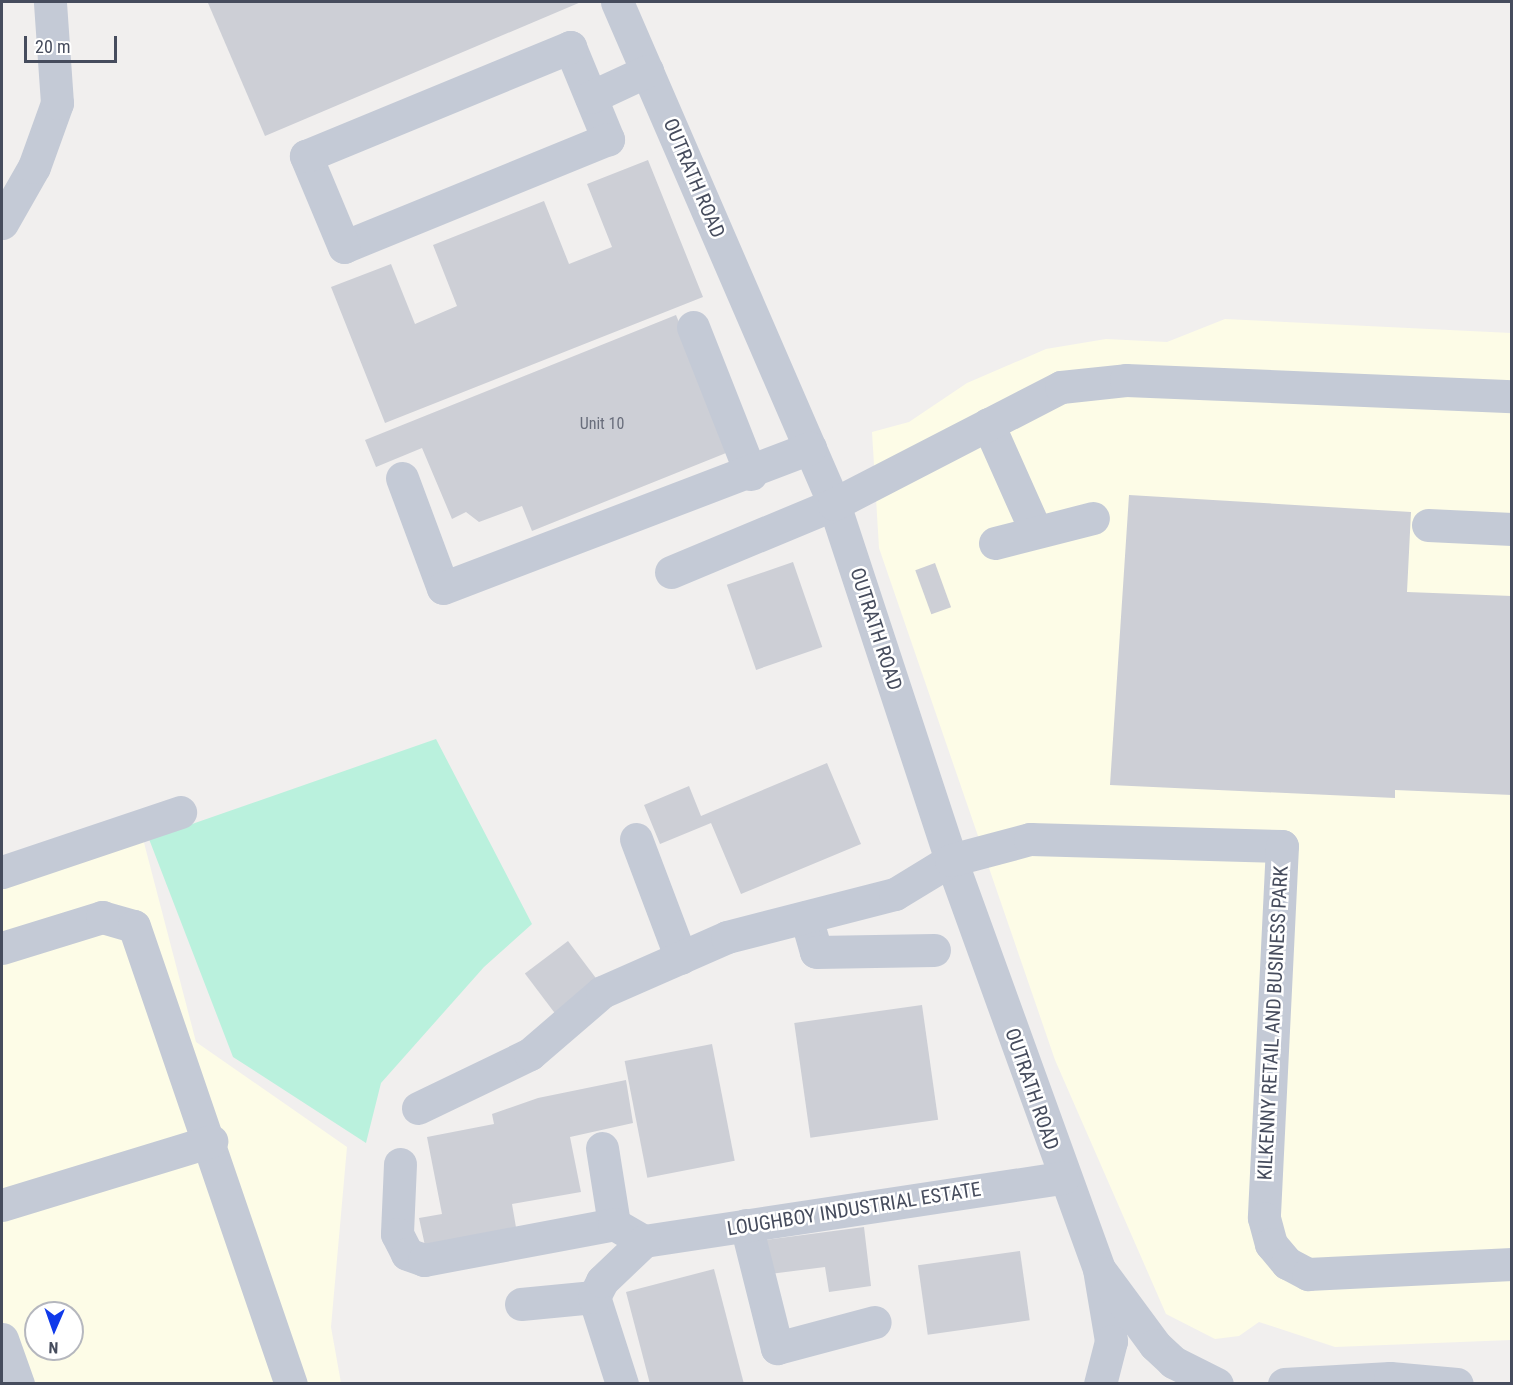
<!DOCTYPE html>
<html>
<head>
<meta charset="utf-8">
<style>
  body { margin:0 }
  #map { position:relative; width:1513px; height:1385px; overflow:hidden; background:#f1efee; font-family:"Roboto Condensed",sans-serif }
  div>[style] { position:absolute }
  .commercial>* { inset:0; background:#fdfce7 }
  .green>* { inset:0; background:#baf1dd }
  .building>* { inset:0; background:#cdcfd6; transform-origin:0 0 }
  .minor>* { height:33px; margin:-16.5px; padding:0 16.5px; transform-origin:16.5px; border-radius:16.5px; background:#c4cad6 }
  span { translate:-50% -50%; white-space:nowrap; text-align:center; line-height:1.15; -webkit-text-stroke:5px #fff; paint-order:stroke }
  .number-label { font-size:16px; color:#686d7b }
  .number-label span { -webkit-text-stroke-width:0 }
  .street-label { font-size:20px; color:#464c5d }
  .frame { position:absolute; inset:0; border:3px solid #464c5d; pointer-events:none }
  .north { position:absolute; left:24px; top:1301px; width:60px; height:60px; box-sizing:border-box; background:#fff; border:2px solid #b5b7be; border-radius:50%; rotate:182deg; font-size:16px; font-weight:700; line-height:24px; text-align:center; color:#464c5d }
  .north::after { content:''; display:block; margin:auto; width:21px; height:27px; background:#103aea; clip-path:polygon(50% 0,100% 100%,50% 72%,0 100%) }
  .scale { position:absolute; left:24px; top:36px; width:93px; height:27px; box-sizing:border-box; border:3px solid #464c5d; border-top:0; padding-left:8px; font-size:18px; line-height:21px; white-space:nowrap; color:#464c5d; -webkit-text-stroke:4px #fff; paint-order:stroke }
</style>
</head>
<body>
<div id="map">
  <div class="commercial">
    <div style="clip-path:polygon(1225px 319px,1511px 333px,1511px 1340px,1335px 1347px,1259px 1322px,1239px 1336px,1215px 1339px,1166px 1314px,1055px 1060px,879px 548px,872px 432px,909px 422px,967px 383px,1046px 349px,1106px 339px,1167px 342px)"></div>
    <div style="clip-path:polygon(evenodd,142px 835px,196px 1042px,347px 1147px,331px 1327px,341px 1383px,2px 1383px,2px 884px,142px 835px,36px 1313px,72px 1313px,72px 1349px,36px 1349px,36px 1313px)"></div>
  </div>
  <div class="green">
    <div style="clip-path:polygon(436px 739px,532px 924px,484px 967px,381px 1083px,366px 1143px,233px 1057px,149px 839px)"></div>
  </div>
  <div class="building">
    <div style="clip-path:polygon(213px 2px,581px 2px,265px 136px,208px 3px)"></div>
    <div style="clip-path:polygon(648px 160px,703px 297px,385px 423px,331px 287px,391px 264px,415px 324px,457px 306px,433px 245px,544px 201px,569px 264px,612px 247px,587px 184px)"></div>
    <div style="clip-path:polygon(676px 315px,731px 451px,532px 531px,522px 506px,479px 522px,466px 512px,452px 519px,422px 448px,376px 467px,365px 440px)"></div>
    <div style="clip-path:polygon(1129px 495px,1411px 512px,1407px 592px,1512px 596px,1512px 795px,1395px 790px,1395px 798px,1110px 785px)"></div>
    <div style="left:793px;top:562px;width:90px;height:70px;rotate:71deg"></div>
    <div style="left:935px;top:563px;width:47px;height:21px;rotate:70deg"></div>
    <div style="clip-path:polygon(827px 763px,861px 844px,741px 894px,711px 823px,660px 844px,644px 805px,689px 786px,701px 816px)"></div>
    <div style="left:568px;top:941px;width:54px;height:54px;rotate:53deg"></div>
    <div style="left:922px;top:1005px;width:116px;height:129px;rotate:82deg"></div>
    <div style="left:712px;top:1044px;width:119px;height:89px;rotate:79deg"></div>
    <div style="clip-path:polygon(626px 1080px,633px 1123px,570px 1137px,581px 1192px,512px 1204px,518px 1239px,427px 1255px,419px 1218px,442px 1214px,427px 1137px,494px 1124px,492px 1114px,538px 1098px)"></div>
    <div style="clip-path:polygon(864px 1227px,871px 1286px,829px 1292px,825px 1267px,770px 1274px,765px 1240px)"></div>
    <div style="left:1020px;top:1251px;width:70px;height:103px;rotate:82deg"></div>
    <div style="clip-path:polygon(714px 1269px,744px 1384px,650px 1384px,626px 1292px)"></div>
  </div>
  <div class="minor">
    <div style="left:617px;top:2px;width:547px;rotate:66.62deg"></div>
    <div style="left:834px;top:504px;width:375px;rotate:71.8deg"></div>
    <div style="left:951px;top:860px;width:435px;rotate:70.1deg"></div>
    <div style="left:1099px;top:1269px;width:73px;rotate:80.5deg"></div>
    <div style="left:1111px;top:1341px;width:44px;rotate:104.3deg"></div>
    <div style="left:570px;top:47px;width:100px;rotate:67.6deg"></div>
    <div style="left:608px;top:139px;width:285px;rotate:157.8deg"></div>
    <div style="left:344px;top:247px;width:99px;rotate:-112.7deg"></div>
    <div style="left:306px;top:156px;width:286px;rotate:-22.4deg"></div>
    <div style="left:591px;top:97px;width:62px;rotate:-24.9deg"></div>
    <div style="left:2px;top:223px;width:64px;rotate:-60.3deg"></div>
    <div style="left:34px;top:167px;width:68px;rotate:-70.2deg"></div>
    <div style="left:57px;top:103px;width:101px;rotate:-94deg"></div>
    <div style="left:693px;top:327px;width:158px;rotate:68.5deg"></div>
    <div style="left:988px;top:424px;width:118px;rotate:66deg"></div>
    <div style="left:402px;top:478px;width:117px;rotate:69.6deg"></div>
    <div style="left:443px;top:588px;width:393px;rotate:-20.9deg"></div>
    <div style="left:1428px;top:525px;width:84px;rotate:2.7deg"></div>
    <div style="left:995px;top:543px;width:101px;rotate:-14.3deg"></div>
    <div style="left:671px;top:572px;width:177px;rotate:-22.6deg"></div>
    <div style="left:834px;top:504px;width:255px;rotate:-27.3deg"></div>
    <div style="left:1061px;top:387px;width:65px;rotate:-6.1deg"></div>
    <div style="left:1126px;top:380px;width:386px;rotate:2.4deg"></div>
    <div style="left:636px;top:839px;width:127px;rotate:69.3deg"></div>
    <div style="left:2px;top:872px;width:188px;rotate:-18.6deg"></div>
    <div style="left:806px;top:917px;width:36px;rotate:74deg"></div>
    <div style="left:816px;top:952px;width:118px;rotate:-1deg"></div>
    <div style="left:2px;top:948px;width:105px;rotate:-17.2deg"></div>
    <div style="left:102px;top:917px;width:33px;rotate:16deg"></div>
    <div style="left:134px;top:926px;width:484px;rotate:71.1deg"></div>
    <div style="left:418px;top:1108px;width:124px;rotate:-25.7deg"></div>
    <div style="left:530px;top:1054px;width:95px;rotate:-40.7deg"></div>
    <div style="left:602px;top:992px;width:137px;rotate:-23.7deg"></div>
    <div style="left:727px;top:937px;width:173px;rotate:-14.4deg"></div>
    <div style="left:895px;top:894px;width:66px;rotate:-31.3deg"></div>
    <div style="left:951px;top:860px;width:82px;rotate:-14.9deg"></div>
    <div style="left:1030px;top:839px;width:252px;rotate:1.6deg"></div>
    <div style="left:1282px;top:846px;width:372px;rotate:92.8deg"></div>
    <div style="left:1264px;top:1218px;width:27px;rotate:75deg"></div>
    <div style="left:1271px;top:1244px;width:25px;rotate:50deg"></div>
    <div style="left:1287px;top:1263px;width:24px;rotate:28deg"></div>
    <div style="left:1308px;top:1274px;width:204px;rotate:-2.8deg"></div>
    <div style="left:602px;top:1148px;width:77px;rotate:81deg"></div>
    <div style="left:400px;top:1164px;width:70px;rotate:92.5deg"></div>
    <div style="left:397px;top:1234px;width:22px;rotate:63deg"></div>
    <div style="left:407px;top:1254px;width:18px;rotate:19deg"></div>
    <div style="left:424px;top:1260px;width:193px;rotate:-10.7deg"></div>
    <div style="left:614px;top:1224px;width:34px;rotate:30deg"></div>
    <div style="left:2px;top:1205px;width:219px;rotate:-17deg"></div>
    <div style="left:746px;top:1225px;width:127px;rotate:75.9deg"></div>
    <div style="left:777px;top:1348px;width:101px;rotate:-14.9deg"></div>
    <div style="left:644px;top:1241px;width:424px;rotate:-8.6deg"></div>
    <div style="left:1102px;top:1273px;width:89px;rotate:53.6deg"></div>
    <div style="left:1155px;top:1345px;width:25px;rotate:43deg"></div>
    <div style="left:1173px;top:1362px;width:49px;rotate:26.6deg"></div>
    <div style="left:521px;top:1304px;width:73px;rotate:-5.5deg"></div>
    <div style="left:2px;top:1339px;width:48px;rotate:70.4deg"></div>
    <div style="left:622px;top:1384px;width:91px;rotate:-107.8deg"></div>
    <div style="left:594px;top:1297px;width:18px;rotate:-63deg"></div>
    <div style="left:602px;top:1281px;width:58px;rotate:-43.6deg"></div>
    <div style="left:1284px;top:1384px;width:106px;rotate:-3.2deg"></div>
    <div style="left:1390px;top:1378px;width:67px;rotate:5.1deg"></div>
  </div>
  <div class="number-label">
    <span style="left:602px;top:424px">Unit 10</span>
  </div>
  <div class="street-label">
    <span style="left:694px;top:178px;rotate:67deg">OUTRATH ROAD</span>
    <span style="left:876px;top:629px;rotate:72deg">OUTRATH ROAD</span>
    <span style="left:1273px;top:1023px;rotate:-87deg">KILKENNY RETAIL AND BUSINESS PARK</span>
    <span style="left:1032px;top:1089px;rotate:71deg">OUTRATH ROAD</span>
    <span style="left:854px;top:1209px;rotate:-9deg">LOUGHBOY INDUSTRIAL ESTATE</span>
  </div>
  <div class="frame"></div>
  <div class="north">N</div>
  <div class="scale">20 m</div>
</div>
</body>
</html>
